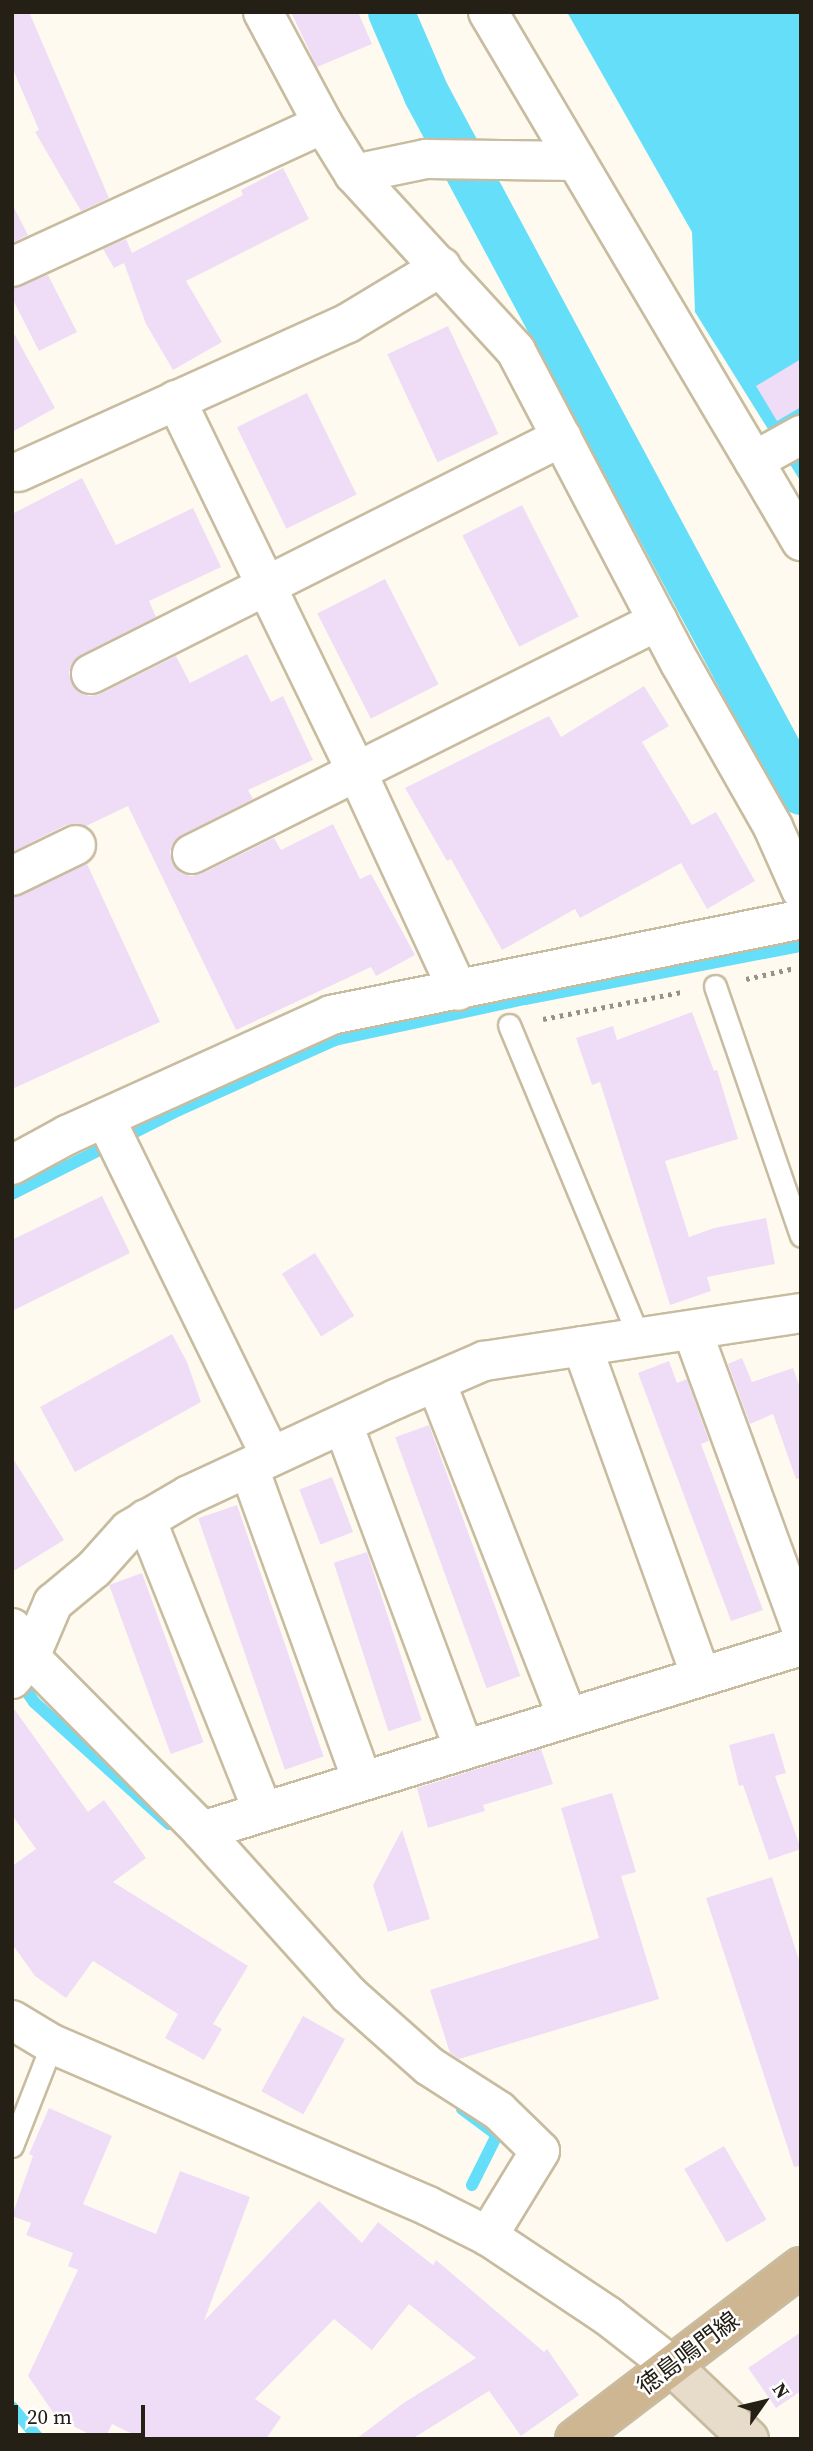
<!DOCTYPE html>
<html>
<head>
<meta charset="utf-8">
<style>
  body { margin:0 }
  #map { position:relative; width:813px; height:2451px; overflow:hidden; background:#fffaef; font-family:"Source Serif 4","Noto Sans JP",serif }
  div>[style] { position:absolute }
  .water>* { inset:0; background:#65dff9 }
  .stream>* { height:12px; margin:-6px; padding:0 6px; transform-origin:6px; border-radius:6px; background:#65dff9 }
  .canal>* { height:46px; margin:-23px; padding:0 23px; transform-origin:23px; border-radius:23px; background:#65dff9 }
  .building>* { inset:0; background:#efddf8; transform-origin:0 0 }
  .path>* { height:4.5px; margin-top:-2.25px; transform-origin:0; background:repeating-linear-gradient(90deg,#969287 0 3.5px,transparent 0 8.5px) }
  .roads { filter:drop-shadow(2px 0 #c8bca0) drop-shadow(-2px 0 #c8bca0) drop-shadow(0 2px #c8bca0) drop-shadow(0 -2px #c8bca0) }
  .lane>* { height:21px; margin:-10.5px; padding:0 10.5px; transform-origin:10.5px; border-radius:10.5px; background:#fff }
  .street>* { height:38px; margin:-19px; padding:0 19px; transform-origin:19px; border-radius:19px; background:#fff }
  .secondary>* { height:38px; margin:-19px; padding:0 19px; transform-origin:19px; border-radius:19px; background:#e7dbc9 }
  .primary>* { height:38px; margin:-19px; padding:0 19px; transform-origin:19px; border-radius:19px; background:#ceb692 }
  span { translate:-50% -50%; white-space:nowrap; text-align:center; line-height:1.15; -webkit-text-stroke:5px #fff; paint-order:stroke }
  .street-label { font-size:24px; color:#242015 }
  .frame { position:absolute; inset:0; border:14px solid #242015; pointer-events:none }
  .north { position:absolute; left:729px; top:2367px; width:70px; height:70px; -webkit-text-stroke:5px #fff; paint-order:stroke; rotate:56deg; font-size:19px; font-weight:700; line-height:28px; text-align:center; color:#242015 }
  .north::after { content:''; display:block; margin:auto; width:24px; height:32px; background:#242015; clip-path:polygon(50% 0,100% 100%,50% 72%,0 100%) }
  .scale { position:absolute; left:14px; top:2405px; width:131px; height:32px; box-sizing:border-box; border:4px solid #242015; border-top:0; padding-left:9px; font-size:21px; line-height:24px; white-space:nowrap; color:#242015; -webkit-text-stroke:5px #fff; paint-order:stroke }
</style>
</head>
<body>
<div id="map">
  <div class="water">
    <div style="clip-path:polygon(567px 12px,801px 12px,801px 482px,695px 312px,692px 232px)"></div>
  </div>
  <div class="stream">
    <div style="left:12px;top:1194px;width:187px;rotate:-26.7deg"></div>
    <div style="left:179px;top:1110px;width:171px;rotate:-24.2deg"></div>
    <div style="left:335px;top:1040px;width:194px;rotate:-12.2deg"></div>
    <div style="left:525px;top:999px;width:276px;rotate:-10.9deg"></div>
    <div style="left:18px;top:1679px;width:28px;rotate:55deg"></div>
    <div style="left:34px;top:1702px;width:182px;rotate:42.1deg"></div>
    <div style="left:462px;top:2109px;width:44px;rotate:36.6deg"></div>
    <div style="left:497px;top:2135px;width:56px;rotate:116.6deg"></div>
    <div style="left:12px;top:2407px;width:42px;rotate:49.8deg"></div>
  </div>
  <div class="canal">
    <div style="left:391px;top:12px;width:90px;rotate:66.6deg"></div>
    <div style="left:427px;top:95px;width:791px;rotate:61.78deg"></div>
  </div>
  <div class="building">
    <div style="clip-path:polygon(12px 12px,29px 12px,109px 198px,81px 211px,35px 132px,39px 130px,12px 67px)"></div>
    <div style="clip-path:polygon(291px 12px,358px 12px,372px 44px,317px 67px)"></div>
    <div style="clip-path:polygon(283px 168px,309px 219px,186px 281px,222px 342px,173px 370px,146px 324px,124px 263px,114px 268px,103px 249px,126px 239px,132px 253px,243px 195px,241px 190px)"></div>
    <div style="clip-path:polygon(12px 204px,28px 235px,12px 243px)"></div>
    <div style="clip-path:polygon(48px 275px,77px 332px,39px 351px,12px 298px,12px 288px)"></div>
    <div style="left:448px;top:326px;width:119px;height:67px;rotate:65deg"></div>
    <div style="clip-path:polygon(12px 330px,55px 408px,12px 432px)"></div>
    <div style="clip-path:polygon(801px 359px,801px 407px,777px 421px,756px 386px)"></div>
    <div style="left:307px;top:393px;width:113px;height:78px;rotate:64deg"></div>
    <div style="clip-path:polygon(82px 478px,116px 545px,193px 508px,221px 567px,149px 601px,156px 617px,81px 655px,72px 663px,69px 672px,72px 684px,78px 692px,89px 696px,100px 694px,176px 656px,190px 683px,247px 654px,271px 702px,283px 696px,313px 760px,248px 790px,253px 799px,182px 835px,173px 843px,170px 852px,173px 864px,181px 873px,191px 876px,201px 874px,274px 838px,281px 850px,333px 824px,360px 879px,371px 874px,415px 955px,376px 976px,371px 967px,236px 1030px,128px 806px,86px 826px,77px 823px,66px 825px,12px 852px,12px 514px)"></div>
    <div style="left:522px;top:505px;width:125px;height:67px;rotate:63deg"></div>
    <div style="left:385px;top:579px;width:118px;height:76px;rotate:63deg"></div>
    <div style="clip-path:polygon(644px 686px,669px 726px,642px 742px,692px 825px,716px 812px,755px 881px,707px 909px,681px 863px,580px 918px,575px 909px,502px 950px,451px 859px,447px 861px,405px 788px,549px 716px,561px 737px)"></div>
    <div style="clip-path:polygon(87px 864px,160px 1022px,12px 1089px,12px 898px)"></div>
    <div style="clip-path:polygon(692px 1012px,714px 1071px,717px 1070px,738px 1139px,665px 1161px,689px 1237px,714px 1228px,766px 1218px,775px 1264px,707px 1277px,711px 1291px,670px 1305px,600px 1082px,592px 1085px,576px 1038px,613px 1026px,617px 1040px)"></div>
    <div style="clip-path:polygon(102px 1196px,130px 1253px,12px 1311px,12px 1240px)"></div>
    <div style="left:315px;top:1253px;width:74px;height:39px;rotate:58deg"></div>
    <div style="clip-path:polygon(172px 1334px,187px 1362px,201px 1402px,75px 1472px,40px 1407px)"></div>
    <div style="clip-path:polygon(742px 1358px,752px 1382px,793px 1368px,801px 1390px,801px 1478px,796px 1479px,773px 1414px,750px 1424px,728px 1364px)"></div>
    <div style="clip-path:polygon(669px 1361px,677px 1383px,687px 1379px,709px 1441px,701px 1444px,763px 1610px,731px 1621px,638px 1373px)"></div>
    <div style="left:429px;top:1425px;width:267px;height:36px;rotate:70deg"></div>
    <div style="clip-path:polygon(12px 1457px,64px 1540px,12px 1572px)"></div>
    <div style="left:332px;top:1477px;width:59px;height:35px;rotate:69deg"></div>
    <div style="left:237px;top:1505px;width:266px;height:41px;rotate:71deg"></div>
    <div style="left:367px;top:1552px;width:177px;height:35px;rotate:72deg"></div>
    <div style="left:142px;top:1573px;width:180px;height:35px;rotate:70deg"></div>
    <div style="clip-path:polygon(12px 1706px,88px 1812px,104px 1800px,146px 1858px,113px 1882px,248px 1966px,213px 2024px,222px 2029px,204px 2060px,165px 2038px,178px 2014px,93px 1961px,66px 1998px,35px 1976px,12px 1944px,12px 1866px,36px 1849px,12px 1815px)"></div>
    <div style="clip-path:polygon(774px 1733px,786px 1773px,775px 1776px,801px 1849px,769px 1860px,743px 1785px,739px 1786px,729px 1745px)"></div>
    <div style="clip-path:polygon(541px 1749px,553px 1784px,483px 1805px,485px 1811px,428px 1828px,417px 1788px)"></div>
    <div style="clip-path:polygon(612px 1793px,636px 1872px,621px 1876px,659px 1999px,459px 2059px,450px 2053px,430px 1990px,599px 1938px,561px 1808px)"></div>
    <div style="clip-path:polygon(402px 1830px,430px 1919px,388px 1932px,373px 1885px)"></div>
    <div style="clip-path:polygon(772px 1877px,801px 1966px,801px 2166px,794px 2167px,706px 1898px)"></div>
    <div style="left:303px;top:2016px;width:48px;height:86px;rotate:29deg"></div>
    <div style="clip-path:polygon(49px 2108px,112px 2136px,83px 2204px,156px 2234px,180px 2171px,250px 2197px,204px 2321px,319px 2201px,362px 2243px,378px 2222px,433px 2265px,436px 2260px,544px 2352px,547px 2349px,579px 2395px,521px 2436px,489px 2391px,412px 2439px,356px 2439px,405px 2402px,476px 2358px,409px 2304px,372px 2350px,334px 2319px,255px 2399px,281px 2417px,266px 2439px,143px 2439px,112px 2424px,105px 2439px,99px 2439px,57px 2418px,28px 2376px,78px 2270px,68px 2266px,73px 2253px,26px 2235px,31px 2223px,12px 2216px,33px 2156px,29px 2154px)"></div>
    <div style="left:724px;top:2146px;width:85px;height:46px;rotate:60deg"></div>
    <div style="clip-path:polygon(801px 2332px,801px 2391px,776px 2408px,748px 2368px)"></div>
  </div>
  <div class="path">
    <div style="left:746px;top:979px;width:50px;rotate:-12.7deg"></div>
    <div style="left:543px;top:1019px;width:142px;rotate:-11deg"></div>
  </div>
  <div class="roads">
    <div class="lane">
      <div style="left:715px;top:986px;width:264px;rotate:71deg"></div>
      <div style="left:509px;top:1025px;width:339px;rotate:67.4deg"></div>
      <div style="left:12px;top:2146px;width:110px;rotate:-68.6deg"></div>
    </div>
    <div class="street">
      <div style="left:263px;top:12px;width:127px;rotate:61.8deg"></div>
      <div style="left:323px;top:124px;width:59px;rotate:58.2deg"></div>
      <div style="left:354px;top:174px;width:240px;rotate:47.5deg"></div>
      <div style="left:516px;top:351px;width:352px;rotate:62.3deg"></div>
      <div style="left:680px;top:663px;width:189px;rotate:60.4deg"></div>
      <div style="left:773px;top:827px;width:69px;rotate:66deg"></div>
      <div style="left:488px;top:12px;width:522px;rotate:59.36deg"></div>
      <div style="left:754px;top:461px;width:54px;rotate:-29deg"></div>
      <div style="left:354px;top:174px;width:74px;rotate:-11.8deg"></div>
      <div style="left:426px;top:159px;width:150px;rotate:0.8deg"></div>
      <div style="left:12px;top:267px;width:342px;rotate:-24.7deg"></div>
      <div style="left:176px;top:400px;width:414px;rotate:64.1deg"></div>
      <div style="left:357px;top:772px;width:241px;rotate:65.2deg"></div>
      <div style="left:754px;top:461px;width:93px;rotate:59.6deg"></div>
      <div style="left:18px;top:472px;width:362px;rotate:-24.3deg"></div>
      <div style="left:348px;top:323px;width:109px;rotate:-31.1deg"></div>
      <div style="left:91px;top:674px;width:527px;rotate:-26.71deg"></div>
      <div style="left:192px;top:854px;width:521px;rotate:-26.57deg"></div>
      <div style="left:12px;top:876px;width:71px;rotate:-25.8deg"></div>
      <div style="left:105px;top:1118px;width:377px;rotate:63.9deg"></div>
      <div style="left:12px;top:1165px;width:63px;rotate:-28.6deg"></div>
      <div style="left:67px;top:1135px;width:290px;rotate:-24.4deg"></div>
      <div style="left:331px;top:1015px;width:480px;rotate:-11.5deg"></div>
      <div style="left:692px;top:1330px;width:317px;rotate:69.9deg"></div>
      <div style="left:582px;top:1346px;width:351px;rotate:70.2deg"></div>
      <div style="left:436px;top:1382px;width:359px;rotate:68.6deg"></div>
      <div style="left:343px;top:1424px;width:347px;rotate:69.6deg"></div>
      <div style="left:249px;top:1468px;width:332px;rotate:70.1deg"></div>
      <div style="left:146px;top:1519px;width:315px;rotate:68.2deg"></div>
      <div style="left:12px;top:1628px;width:34px;rotate:58deg"></div>
      <div style="left:30px;top:1657px;width:245px;rotate:45.3deg"></div>
      <div style="left:202px;top:1831px;width:219px;rotate:48.1deg"></div>
      <div style="left:348px;top:1994px;width:108px;rotate:41.6deg"></div>
      <div style="left:429px;top:2066px;width:83px;rotate:32.7deg"></div>
      <div style="left:499px;top:2111px;width:57px;rotate:44.3deg"></div>
      <div style="left:540px;top:2151px;width:100px;rotate:121.5deg"></div>
      <div style="left:12px;top:1679px;width:28px;rotate:-51deg"></div>
      <div style="left:30px;top:1657px;width:59px;rotate:-66.9deg"></div>
      <div style="left:53px;top:1603px;width:53px;rotate:-39.7deg"></div>
      <div style="left:94px;top:1569px;width:52px;rotate:-48.1deg"></div>
      <div style="left:129px;top:1530px;width:69px;rotate:-30.3deg"></div>
      <div style="left:189px;top:1495px;width:228px;rotate:-24.9deg"></div>
      <div style="left:396px;top:1399px;width:96px;rotate:-23.4deg"></div>
      <div style="left:484px;top:1361px;width:321px;rotate:-8.6deg"></div>
      <div style="left:202px;top:1831px;width:627px;rotate:-17.16deg"></div>
      <div style="left:12px;top:2020px;width:47px;rotate:31deg"></div>
      <div style="left:52px;top:2044px;width:409px;rotate:23.3deg"></div>
      <div style="left:428px;top:2206px;width:67px;rotate:26.6deg"></div>
      <div style="left:488px;top:2236px;width:144px;rotate:33.7deg"></div>
      <div style="left:608px;top:2316px;width:81px;rotate:38deg"></div>
    </div>
    <div class="secondary">
      <div style="left:672px;top:2366px;width:106px;rotate:43.5deg"></div>
    </div>
    <div class="primary">
      <div style="left:575px;top:2439px;width:284px;rotate:-37.3deg"></div>
    </div>
  </div>
  <div class="street-label">
    <span style="left:688px;top:2353px;rotate:-37deg">徳島鳴門線</span>
  </div>
  <div class="frame"></div>
  <div class="north">N</div>
  <div class="scale">20 m</div>
</div>
</body>
</html>
